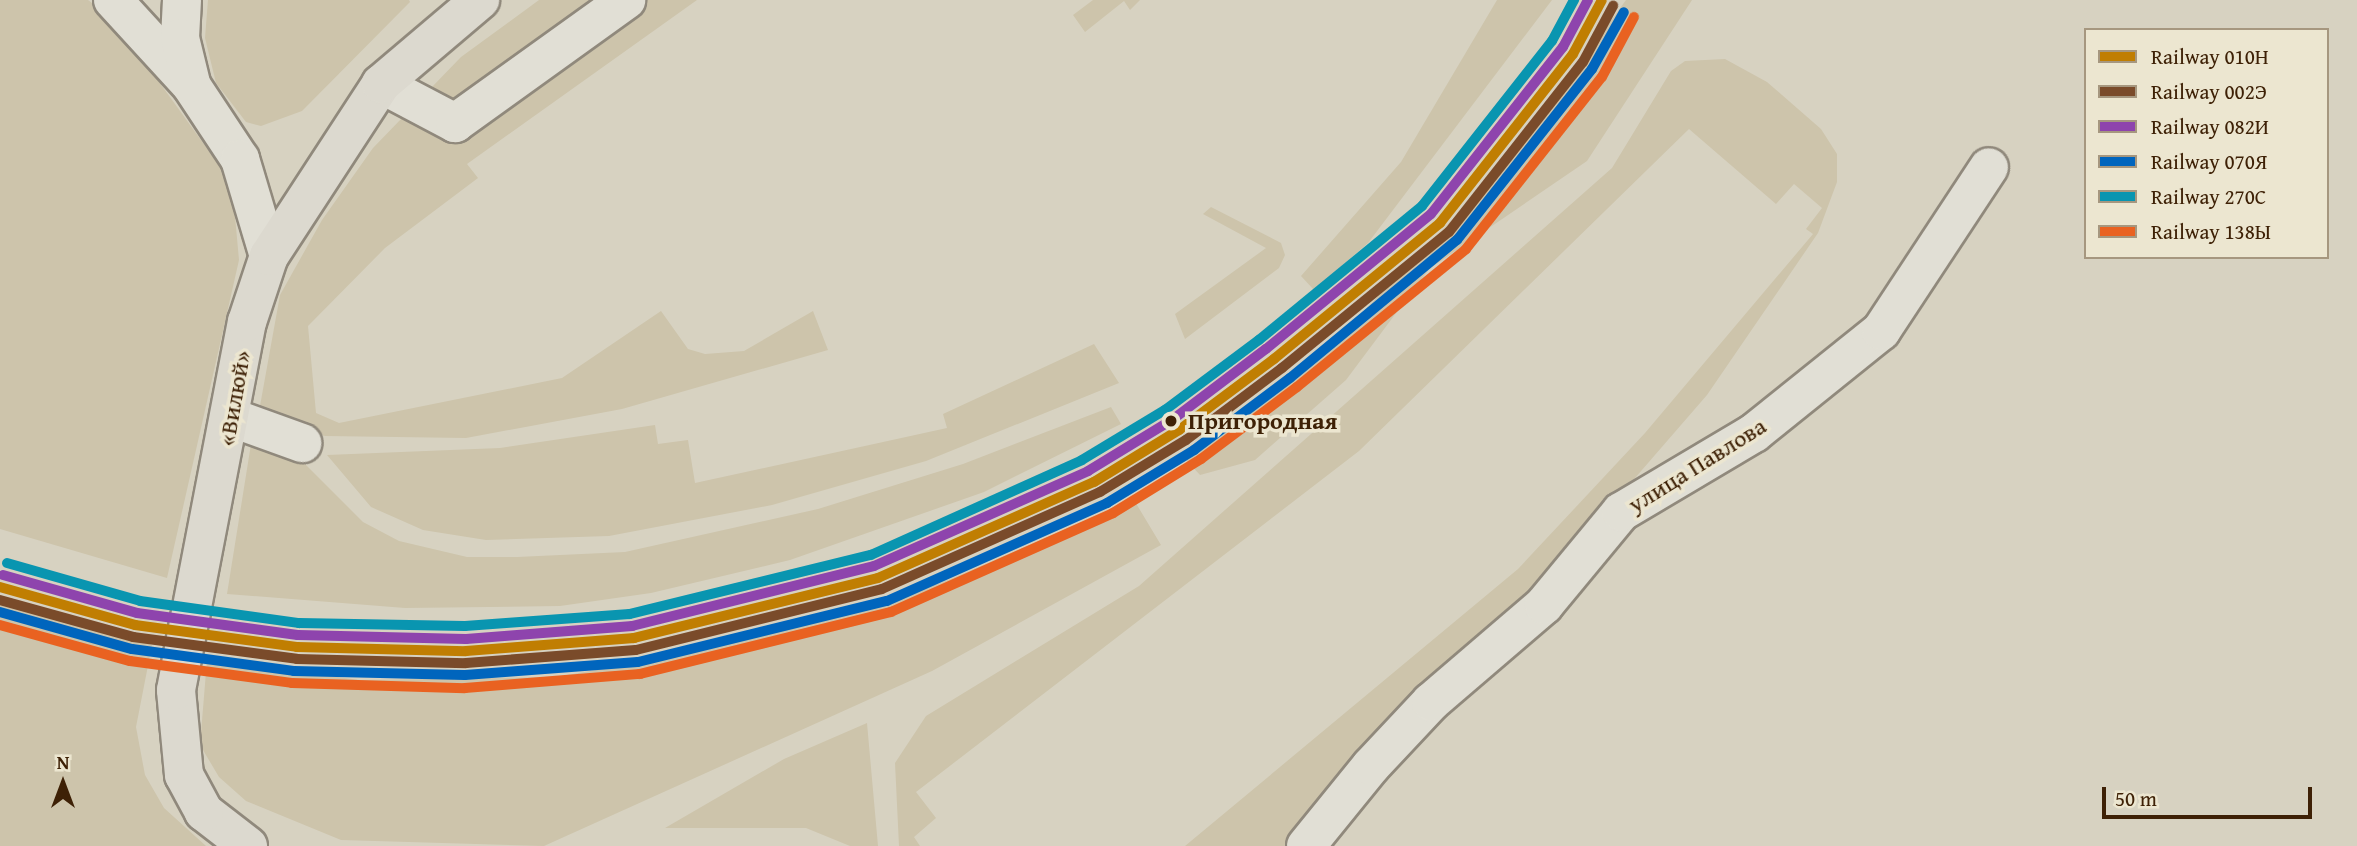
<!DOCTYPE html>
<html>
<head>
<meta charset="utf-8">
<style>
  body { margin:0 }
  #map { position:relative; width:2357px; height:846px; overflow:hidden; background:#d7d2c1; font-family:"Gentium Book Plus",serif }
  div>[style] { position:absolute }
  .green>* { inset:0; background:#cdc4ab }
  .roads { filter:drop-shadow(2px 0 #90897c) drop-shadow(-2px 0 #90897c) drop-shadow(0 2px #90897c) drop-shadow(0 -2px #90897c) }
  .minor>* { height:38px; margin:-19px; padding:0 19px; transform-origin:19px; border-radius:19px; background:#e1dfd5 }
  .highway>* { height:38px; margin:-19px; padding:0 19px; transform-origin:19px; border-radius:19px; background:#dcd9cf }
  .rail-1>* { height:10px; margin:-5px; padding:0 5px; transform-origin:5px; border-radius:5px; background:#c07e02 }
  .rail-2>* { height:10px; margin:-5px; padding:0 5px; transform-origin:5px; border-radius:5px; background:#7a4b2a }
  .rail-3>* { height:10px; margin:-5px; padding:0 5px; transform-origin:5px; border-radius:5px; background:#8e44ad }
  .rail-4>* { height:10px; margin:-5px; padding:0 5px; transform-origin:5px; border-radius:5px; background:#0065bd }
  .rail-5>* { height:10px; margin:-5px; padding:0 5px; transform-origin:5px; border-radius:5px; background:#0995b0 }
  .rail-6>* { height:10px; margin:-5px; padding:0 5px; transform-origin:5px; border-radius:5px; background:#e96221 }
  .dots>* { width:19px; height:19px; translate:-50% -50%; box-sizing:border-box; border:4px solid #ece6d0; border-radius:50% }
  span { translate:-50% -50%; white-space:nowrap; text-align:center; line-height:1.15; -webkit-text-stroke:7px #ece6d0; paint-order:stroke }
  .street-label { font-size:24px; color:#3e2106 }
  .stop-label { font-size:24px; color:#3e2106; font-weight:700 }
  .left { translate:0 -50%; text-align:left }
  .legend { position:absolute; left:2084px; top:28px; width:245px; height:231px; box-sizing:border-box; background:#ece6d0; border:2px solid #a6977f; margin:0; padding:9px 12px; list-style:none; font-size:21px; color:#3e2106 }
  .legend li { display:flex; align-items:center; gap:14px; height:35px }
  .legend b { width:35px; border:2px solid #a6977f }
  .north { position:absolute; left:28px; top:748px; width:70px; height:70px; -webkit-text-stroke:5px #ece6d0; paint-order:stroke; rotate:0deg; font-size:19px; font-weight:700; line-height:28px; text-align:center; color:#3e2106 }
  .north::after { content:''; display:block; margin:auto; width:24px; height:32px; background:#3e2106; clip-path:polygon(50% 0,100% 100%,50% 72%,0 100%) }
  .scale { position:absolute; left:2102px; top:787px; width:210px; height:32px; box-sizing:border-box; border:4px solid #3e2106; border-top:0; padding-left:9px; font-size:21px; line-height:24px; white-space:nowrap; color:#3e2106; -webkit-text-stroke:5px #ece6d0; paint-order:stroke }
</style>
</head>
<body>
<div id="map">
  <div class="green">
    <div style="clip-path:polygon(0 0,88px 0,115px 21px,232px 183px,239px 260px,167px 578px,0 529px)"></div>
    <div style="clip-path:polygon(208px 0,409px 0,410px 2px,302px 111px,261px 126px,246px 122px,216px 83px,205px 38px)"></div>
    <div style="clip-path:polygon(539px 0,697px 0,467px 164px,478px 178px,385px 248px,308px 326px,316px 413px,339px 423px,562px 378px,661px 311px,688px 349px,705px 354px,744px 351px,813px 311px,828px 350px,622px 409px,466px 438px,325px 436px,258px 417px,280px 295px,322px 220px,373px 148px,461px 57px)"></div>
    <div style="clip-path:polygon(1093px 0,1140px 0,1130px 10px,1124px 1px,1085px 32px,1073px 15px)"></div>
    <div style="clip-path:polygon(1497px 0,1552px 0,1368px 243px,1314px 290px,1301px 276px,1401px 162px)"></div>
    <div style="clip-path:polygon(1626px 0,1692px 0,1587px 161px,1429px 269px,1346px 380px,1255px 460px,1200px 475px,1186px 460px,1328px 348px,1510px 160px)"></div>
    <div style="clip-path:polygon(1725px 59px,1767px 82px,1821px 129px,1837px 154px,1837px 182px,1818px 233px,1707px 395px,1583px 538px,1437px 677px,1302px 846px,1185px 846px,1518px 569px,1645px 433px,1813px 234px,1806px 229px,1822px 208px,1794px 184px,1776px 204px,1689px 129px,1359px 451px,916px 792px,936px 818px,914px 837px,920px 846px,899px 846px,895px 763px,926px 716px,1139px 586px,1612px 168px,1671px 71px,1685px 61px)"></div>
    <div style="clip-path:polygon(1211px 207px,1281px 243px,1285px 255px,1279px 268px,1185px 339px,1175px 314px,1266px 248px,1203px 214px)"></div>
    <div style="clip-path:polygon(1094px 344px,1119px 383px,926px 461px,772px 505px,609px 536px,486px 540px,423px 530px,371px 507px,327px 455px,500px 448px,655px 425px,658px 444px,688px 440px,695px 483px,947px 428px,943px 414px)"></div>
    <div style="clip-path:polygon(1111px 407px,1121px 424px,984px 492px,790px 560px,651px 593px,560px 606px,405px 608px,227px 594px,251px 444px,292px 451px,363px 522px,399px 541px,467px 557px,517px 557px,625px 552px,818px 509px,963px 464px)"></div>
    <div style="clip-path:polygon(1134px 500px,1161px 545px,932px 671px,544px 846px,341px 840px,246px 801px,219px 777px,200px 745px,207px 660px,360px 680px,555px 677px,643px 662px,941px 583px)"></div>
    <div style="clip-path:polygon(0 600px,152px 645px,136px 727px,145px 775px,164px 808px,206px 846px,0 846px)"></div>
    <div style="clip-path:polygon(867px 723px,878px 846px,850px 846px,806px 828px,665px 828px,784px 759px)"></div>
  </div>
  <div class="roads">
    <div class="minor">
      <div style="left:113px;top:0;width:115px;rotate:47.5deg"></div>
      <div style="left:191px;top:85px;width:89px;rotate:56.5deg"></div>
      <div style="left:240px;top:159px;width:101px;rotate:73.4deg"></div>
      <div style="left:182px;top:0;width:38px;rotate:93deg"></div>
      <div style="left:180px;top:38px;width:46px;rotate:76.3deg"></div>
      <div style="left:381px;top:84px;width:84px;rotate:27.8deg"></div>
      <div style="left:455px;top:123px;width:211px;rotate:-35.7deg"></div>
      <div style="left:230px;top:417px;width:77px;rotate:19.9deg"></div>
      <div style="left:1306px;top:846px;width:103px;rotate:-50.9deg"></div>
      <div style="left:1371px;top:766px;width:88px;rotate:-46.8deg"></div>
      <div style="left:1431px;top:702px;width:149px;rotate:-40.6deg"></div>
      <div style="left:1544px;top:605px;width:121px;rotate:-50.4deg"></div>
      <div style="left:1621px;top:512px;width:155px;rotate:-30.7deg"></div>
      <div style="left:1754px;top:433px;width:163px;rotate:-38.8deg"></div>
      <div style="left:1881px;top:331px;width:196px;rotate:-56.6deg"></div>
    </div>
    <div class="highway">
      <div style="left:248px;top:846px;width:56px;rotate:-142.3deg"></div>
      <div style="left:204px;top:812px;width:42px;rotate:-118.4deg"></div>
      <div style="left:184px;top:775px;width:85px;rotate:-95.4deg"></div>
      <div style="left:176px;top:690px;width:375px;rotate:-79.1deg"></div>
      <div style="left:247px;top:322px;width:70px;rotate:-71.6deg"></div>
      <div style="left:269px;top:256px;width:205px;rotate:-56.9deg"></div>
      <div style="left:381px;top:84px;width:130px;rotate:-40.3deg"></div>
    </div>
  </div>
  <div class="rail-1">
    <div style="left:0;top:587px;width:140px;rotate:15.7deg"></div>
    <div style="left:135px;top:625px;width:163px;rotate:7.7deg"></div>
    <div style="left:297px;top:647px;width:169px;rotate:1.4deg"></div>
    <div style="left:466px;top:651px;width:169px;rotate:-4.4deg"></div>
    <div style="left:634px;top:638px;width:251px;rotate:-13.8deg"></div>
    <div style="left:878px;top:578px;width:236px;rotate:-24deg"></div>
    <div style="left:1094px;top:482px;width:100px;rotate:-31.5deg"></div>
    <div style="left:1179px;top:430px;width:119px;rotate:-36.8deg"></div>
    <div style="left:1274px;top:359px;width:215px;rotate:-39.3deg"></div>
    <div style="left:1440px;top:223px;width:215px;rotate:-51.8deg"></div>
    <div style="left:1573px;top:54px;width:61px;rotate:-61.8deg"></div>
  </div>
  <div class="rail-2">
    <div style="left:0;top:600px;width:138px;rotate:15.5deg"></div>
    <div style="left:133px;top:637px;width:165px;rotate:7.6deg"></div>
    <div style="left:297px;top:659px;width:169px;rotate:1.4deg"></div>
    <div style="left:466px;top:663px;width:170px;rotate:-4.4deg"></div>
    <div style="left:636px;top:650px;width:253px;rotate:-13.9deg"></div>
    <div style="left:882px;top:589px;width:239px;rotate:-24deg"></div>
    <div style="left:1100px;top:492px;width:100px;rotate:-31.2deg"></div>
    <div style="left:1186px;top:440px;width:120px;rotate:-36.9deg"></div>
    <div style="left:1282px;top:368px;width:215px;rotate:-39.2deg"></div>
    <div style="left:1449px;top:232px;width:216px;rotate:-51.8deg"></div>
    <div style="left:1583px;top:62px;width:64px;rotate:-61.8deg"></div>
  </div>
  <div class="rail-3">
    <div style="left:3px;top:575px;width:139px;rotate:15.8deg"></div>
    <div style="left:137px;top:613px;width:162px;rotate:7.8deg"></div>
    <div style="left:298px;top:635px;width:168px;rotate:1.4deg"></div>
    <div style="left:466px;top:639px;width:167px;rotate:-4.5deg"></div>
    <div style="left:632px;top:626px;width:249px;rotate:-13.9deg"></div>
    <div style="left:874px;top:566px;width:234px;rotate:-23.9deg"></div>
    <div style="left:1088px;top:471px;width:98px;rotate:-31.3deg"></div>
    <div style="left:1172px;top:420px;width:118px;rotate:-37.1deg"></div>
    <div style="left:1266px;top:349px;width:213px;rotate:-39.3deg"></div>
    <div style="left:1431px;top:214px;width:213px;rotate:-51.7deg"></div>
    <div style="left:1563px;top:47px;width:53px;rotate:-62deg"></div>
  </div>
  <div class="rail-4">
    <div style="left:0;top:612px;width:137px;rotate:15.7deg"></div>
    <div style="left:132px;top:649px;width:163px;rotate:7.7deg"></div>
    <div style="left:294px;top:671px;width:171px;rotate:1.3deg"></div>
    <div style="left:465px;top:675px;width:173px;rotate:-4.3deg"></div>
    <div style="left:638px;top:662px;width:256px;rotate:-13.8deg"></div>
    <div style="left:887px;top:601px;width:241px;rotate:-24deg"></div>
    <div style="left:1107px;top:503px;width:102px;rotate:-31.3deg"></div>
    <div style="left:1194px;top:450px;width:120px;rotate:-36.9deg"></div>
    <div style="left:1290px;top:378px;width:217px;rotate:-39.6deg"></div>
    <div style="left:1457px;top:240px;width:218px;rotate:-51.7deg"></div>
    <div style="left:1592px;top:69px;width:65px;rotate:-60.7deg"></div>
  </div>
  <div class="rail-5">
    <div style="left:7px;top:563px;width:138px;rotate:15.9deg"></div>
    <div style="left:140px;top:601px;width:161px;rotate:7.9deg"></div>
    <div style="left:299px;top:623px;width:166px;rotate:1deg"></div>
    <div style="left:465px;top:626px;width:165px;rotate:-4.2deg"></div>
    <div style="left:630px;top:614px;width:248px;rotate:-13.8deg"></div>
    <div style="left:871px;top:555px;width:231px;rotate:-24.2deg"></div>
    <div style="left:1082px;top:460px;width:97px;rotate:-31.1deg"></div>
    <div style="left:1165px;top:410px;width:117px;rotate:-36.7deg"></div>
    <div style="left:1259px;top:340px;width:211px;rotate:-39.4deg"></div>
    <div style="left:1422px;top:206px;width:210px;rotate:-51.8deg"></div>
    <div style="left:1552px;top:41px;width:47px;rotate:-61.8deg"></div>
  </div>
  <div class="rail-6">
    <div style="left:0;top:625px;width:135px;rotate:15.5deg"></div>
    <div style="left:130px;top:661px;width:163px;rotate:7.7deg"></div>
    <div style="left:292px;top:683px;width:173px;rotate:1.7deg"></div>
    <div style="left:465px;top:688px;width:176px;rotate:-4.6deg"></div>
    <div style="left:640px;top:674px;width:259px;rotate:-13.9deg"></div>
    <div style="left:891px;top:612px;width:243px;rotate:-24deg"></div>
    <div style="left:1113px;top:513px;width:103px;rotate:-31.5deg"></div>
    <div style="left:1201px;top:459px;width:120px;rotate:-36.9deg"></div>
    <div style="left:1297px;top:387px;width:218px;rotate:-39.2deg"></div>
    <div style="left:1466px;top:249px;width:219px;rotate:-51.7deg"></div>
    <div style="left:1602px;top:77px;width:68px;rotate:-61.9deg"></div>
  </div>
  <div class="dots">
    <div style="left:1171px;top:421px;background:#3e2106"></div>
  </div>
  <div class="street-label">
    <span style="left:234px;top:398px;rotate:-80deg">«Вилюй»</span>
    <span style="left:1697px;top:465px;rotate:-32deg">улица Павлова</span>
  </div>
  <div class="stop-label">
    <span class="left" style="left:1188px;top:421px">Пригородная</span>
  </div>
  <ul class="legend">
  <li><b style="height:9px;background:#c07e02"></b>Railway 010Н</li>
  <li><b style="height:9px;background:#7a4b2a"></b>Railway 002Э</li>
  <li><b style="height:9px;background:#8e44ad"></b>Railway 082И</li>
  <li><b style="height:9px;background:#0065bd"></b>Railway 070Я</li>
  <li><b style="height:9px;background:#0995b0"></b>Railway 270С</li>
  <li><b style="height:9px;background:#e96221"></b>Railway 138Ы</li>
  </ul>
  <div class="north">N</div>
  <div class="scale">50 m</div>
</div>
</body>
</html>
